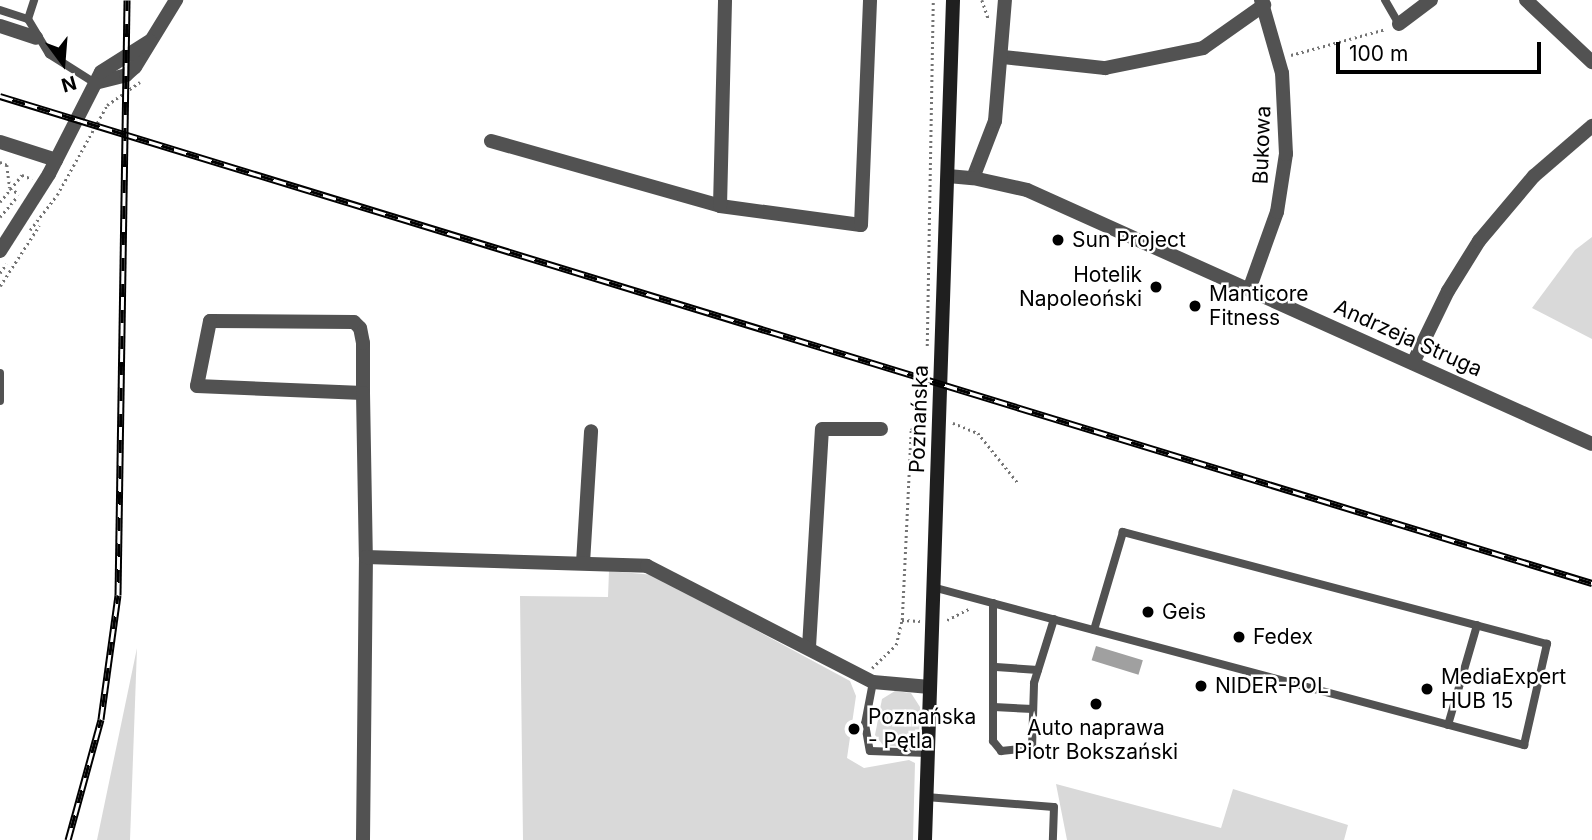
<!DOCTYPE html>
<html>
<head>
<meta charset="utf-8">
<style>
  body { margin:0 }
  #map { position:relative; width:1592px; height:840px; overflow:hidden; background:#fff; font-family:Inter,sans-serif }
  div>[style] { position:absolute }
  .green>* { inset:0; background:#d9d9d9 }
  .water>* { inset:0; background:#a0a0a0; transform-origin:0 0 }
  .path>* { height:2.5px; margin-top:-1.25px; transform-origin:0; background:repeating-linear-gradient(90deg,#747474 0 2px,transparent 0 5.5px) }
  .service>* { height:8px; margin:-4px; padding:0 4px; transform-origin:4px; border-radius:4px; background:#525252 }
  .minor>* { height:14px; margin:-7px; padding:0 7px; transform-origin:7px; border-radius:7px; background:#525252 }
  .tertiary>* { height:14px; margin:-7px; padding:0 7px; transform-origin:7px; border-radius:7px; background:#525252 }
  .secondary>* { height:14px; margin:-7px; padding:0 7px; transform-origin:7px; border-radius:7px; background:#1f1f1f }
  .rail>* { height:7px; margin-top:-3.5px; transform-origin:0; background:repeating-linear-gradient(90deg,#fff 0 13px,#000 0 26px); box-sizing:border-box; border-block:2px solid #000 }
  .dots>* { width:19px; height:19px; translate:-50% -50%; box-sizing:border-box; border:4px solid #fff; border-radius:50% }
  span { translate:-50% -50%; white-space:nowrap; text-align:center; line-height:1.15; -webkit-text-stroke:5px #fff; paint-order:stroke }
  .street-label { font-size:21px; color:#000 }
  .poi-label { font-size:21px; color:#000 }
  .left { translate:0 -50%; text-align:left }
  .right { translate:-100% -50%; text-align:right }
  .north { position:absolute; left:28px; top:28px; width:70px; height:70px; -webkit-text-stroke:5px #fff; paint-order:stroke; rotate:164deg; font-size:19px; font-weight:700; line-height:28px; text-align:center; color:#000 }
  .north::after { content:''; display:block; margin:auto; width:24px; height:32px; background:#000; clip-path:polygon(50% 0,100% 100%,50% 72%,0 100%) }
  .scale { position:absolute; left:1336px; top:42px; width:205px; height:32px; box-sizing:border-box; border:4px solid #000; border-top:0; padding-left:9px; font-size:21px; line-height:24px; white-space:nowrap; color:#000; -webkit-text-stroke:5px #fff; paint-order:stroke }
</style>
</head>
<body>
<div id="map">
  <div class="green">
    <div style="clip-path:polygon(1592px 237px,1592px 339px,1532px 308px,1575px 250px)"></div>
    <div style="clip-path:polygon(609px 571px,654px 575px,850px 681px,856px 696px,847px 758px,864px 768px,909px 760px,915px 763px,913px 840px,523px 840px,520px 596px,608px 597px)"></div>
    <div style="clip-path:polygon(137px 648px,130px 840px,97px 840px)"></div>
    <div style="clip-path:polygon(895px 691px,911px 693px,920px 707px,919px 736px,902px 747px,883px 745px,875px 735px,882px 699px)"></div>
    <div style="clip-path:polygon(1056px 784px,1221px 828px,1233px 789px,1348px 825px,1344px 840px,1067px 840px)"></div>
  </div>
  <div class="water">
    <div style="left:1096px;top:646px;width:49px;height:15px;rotate:17deg"></div>
  </div>
  <div class="path">
    <div style="left:982px;top:0;width:21px;rotate:71deg"></div>
    <div style="left:1291px;top:55px;width:98px;rotate:-15.3deg"></div>
    <div style="left:0;top:162px;width:8px;rotate:23deg"></div>
    <div style="left:7px;top:165px;width:23px;rotate:83deg"></div>
    <div style="left:10px;top:188px;width:11px;rotate:34deg"></div>
    <div style="left:0;top:202px;width:35px;rotate:-51deg"></div>
    <div style="left:22px;top:175px;width:11px;rotate:22deg"></div>
    <div style="left:0;top:217px;width:25px;rotate:-50deg"></div>
    <div style="left:30px;top:230px;width:44px;rotate:-52.4deg"></div>
    <div style="left:57px;top:195px;width:103px;rotate:-60.9deg"></div>
    <div style="left:107px;top:105px;width:40px;rotate:-34.9deg"></div>
    <div style="left:0;top:273px;width:11px;rotate:-56deg"></div>
    <div style="left:0;top:286px;width:72px;rotate:-57deg"></div>
    <div style="left:927px;top:346px;width:346px;rotate:-89deg"></div>
    <div style="left:953px;top:423px;width:27px;rotate:22deg"></div>
    <div style="left:978px;top:433px;width:64px;rotate:51.3deg"></div>
    <div style="left:902px;top:620px;width:190px;rotate:-87.3deg"></div>
    <div style="left:911px;top:430px;width:23px;rotate:-52deg"></div>
    <div style="left:947px;top:620px;width:27px;rotate:-27deg"></div>
    <div style="left:872px;top:668px;width:33px;rotate:-44deg"></div>
    <div style="left:896px;top:645px;width:26px;rotate:-77deg"></div>
    <div style="left:902px;top:620px;width:18px;rotate:3deg"></div>
  </div>
  <div class="service">
    <div style="left:1385px;top:0;width:28px;rotate:60deg"></div>
    <div style="left:0;top:10px;width:29px;rotate:18deg"></div>
    <div style="left:28px;top:19px;width:41px;rotate:59deg"></div>
    <div style="left:49px;top:54px;width:54px;rotate:32.2deg"></div>
    <div style="left:28px;top:19px;width:20px;rotate:-72deg"></div>
    <div style="left:0;top:373px;width:28px;rotate:90deg"></div>
    <div style="left:936px;top:588px;width:609px;rotate:14.95deg"></div>
    <div style="left:1524px;top:745px;width:104px;rotate:-77.2deg"></div>
    <div style="left:1547px;top:644px;width:439px;rotate:-165.2deg"></div>
    <div style="left:1123px;top:532px;width:102px;rotate:106.5deg"></div>
    <div style="left:993px;top:603px;width:138px;rotate:90deg"></div>
    <div style="left:993px;top:741px;width:13px;rotate:51deg"></div>
    <div style="left:1001px;top:751px;width:31px;rotate:-6deg"></div>
    <div style="left:1032px;top:748px;width:65px;rotate:-88.2deg"></div>
    <div style="left:1034px;top:683px;width:67px;rotate:-72.6deg"></div>
    <div style="left:996px;top:667px;width:42px;rotate:4.1deg"></div>
    <div style="left:873px;top:682px;width:43px;rotate:100.8deg"></div>
    <div style="left:865px;top:724px;width:27px;rotate:80deg"></div>
    <div style="left:870px;top:751px;width:58px;rotate:2deg"></div>
    <div style="left:994px;top:707px;width:39px;rotate:3deg"></div>
    <div style="left:1448px;top:725px;width:104px;rotate:-73.8deg"></div>
    <div style="left:926px;top:797px;width:128px;rotate:4.5deg"></div>
    <div style="left:1054px;top:807px;width:33px;rotate:92deg"></div>
  </div>
  <div class="minor">
    <div style="left:1526px;top:0;width:91px;rotate:43.2deg"></div>
    <div style="left:1399px;top:24px;width:40px;rotate:-37deg"></div>
    <div style="left:0;top:26px;width:38px;rotate:18deg"></div>
    <div style="left:1003px;top:57px;width:103px;rotate:6.2deg"></div>
    <div style="left:1105px;top:68px;width:100px;rotate:-11.5deg"></div>
    <div style="left:1203px;top:48px;width:75px;rotate:-35.2deg"></div>
    <div style="left:491px;top:141px;width:238px;rotate:15.8deg"></div>
    <div style="left:720px;top:206px;width:142px;rotate:7.7deg"></div>
    <div style="left:861px;top:225px;width:225px;rotate:-87.7deg"></div>
    <div style="left:0;top:142px;width:59px;rotate:17.8deg"></div>
    <div style="left:948px;top:176px;width:25px;rotate:5deg"></div>
    <div style="left:973px;top:178px;width:61px;rotate:-68.9deg"></div>
    <div style="left:995px;top:121px;width:121px;rotate:-85.3deg"></div>
    <div style="left:973px;top:178px;width:55px;rotate:12.5deg"></div>
    <div style="left:1027px;top:190px;width:619px;rotate:24.21deg"></div>
    <div style="left:720px;top:206px;width:206px;rotate:-88.6deg"></div>
    <div style="left:1249px;top:290px;width:83px;rotate:-70.3deg"></div>
    <div style="left:1277px;top:212px;width:59px;rotate:-81.2deg"></div>
    <div style="left:1286px;top:154px;width:81px;rotate:-92.8deg"></div>
    <div style="left:1282px;top:73px;width:76px;rotate:-106deg"></div>
    <div style="left:1413px;top:363px;width:80px;rotate:-64.1deg"></div>
    <div style="left:1448px;top:291px;width:59px;rotate:-58.2deg"></div>
    <div style="left:1479px;top:241px;width:85px;rotate:-49.8deg"></div>
    <div style="left:1534px;top:176px;width:77px;rotate:-40.8deg"></div>
    <div style="left:363px;top:393px;width:50px;rotate:-90deg"></div>
    <div style="left:363px;top:343px;width:15px;rotate:-101deg"></div>
    <div style="left:360px;top:328px;width:8px;rotate:-135deg"></div>
    <div style="left:354px;top:322px;width:144px;rotate:-179.6deg"></div>
    <div style="left:210px;top:321px;width:66px;rotate:101.3deg"></div>
    <div style="left:197px;top:386px;width:166px;rotate:2.4deg"></div>
    <div style="left:363px;top:393px;width:164px;rotate:89deg"></div>
    <div style="left:583px;top:563px;width:132px;rotate:-86.5deg"></div>
    <div style="left:809px;top:647px;width:218px;rotate:-86.6deg"></div>
    <div style="left:822px;top:429px;width:59px"></div>
    <div style="left:363px;top:840px;width:283px;rotate:-89.4deg"></div>
    <div style="left:366px;top:557px;width:281px;rotate:1.8deg"></div>
    <div style="left:647px;top:566px;width:254px;rotate:27.2deg"></div>
    <div style="left:873px;top:682px;width:57px;rotate:5deg"></div>
  </div>
  <div class="tertiary">
    <div style="left:95px;top:83px;width:32px;rotate:-14deg"></div>
    <div style="left:126px;top:75px;width:12px;rotate:-42deg"></div>
    <div style="left:135px;top:67px;width:79px;rotate:-58.5deg"></div>
    <div style="left:0;top:251px;width:91px;rotate:-57.5deg"></div>
    <div style="left:49px;top:174px;width:114px;rotate:-63deg"></div>
    <div style="left:101px;top:72px;width:58px;rotate:-32.3deg"></div>
  </div>
  <div class="secondary">
    <div style="left:925px;top:840px;width:840px;rotate:-88.09deg"></div>
  </div>
  <div class="rail">
    <div style="left:0;top:96px;width:1665px;rotate:17.01deg"></div>
    <div style="left:68px;top:840px;width:125px;rotate:-74.7deg"></div>
    <div style="left:101px;top:719px;width:125px;rotate:-82.2deg"></div>
    <div style="left:118px;top:595px;width:595px;rotate:-89.13deg"></div>
  </div>
  <div class="dots">
    <div style="left:1058px;top:240px;background:#000"></div>
    <div style="left:1156px;top:287px;background:#000"></div>
    <div style="left:1195px;top:306px;background:#000"></div>
    <div style="left:1148px;top:612px;background:#000"></div>
    <div style="left:1239px;top:637px;background:#000"></div>
    <div style="left:1201px;top:686px;background:#000"></div>
    <div style="left:1427px;top:689px;background:#000"></div>
    <div style="left:1096px;top:704px;background:#000"></div>
    <div style="left:854px;top:729px;background:#000"></div>
  </div>
  <div class="street-label">
    <span style="left:1262px;top:145px;rotate:-88deg">Bukowa</span>
    <span style="left:1408px;top:338px;rotate:24deg">Andrzeja Struga</span>
    <span style="left:919px;top:419px;rotate:-88deg">Poznańska</span>
  </div>
  <div class="poi-label">
    <span class="left" style="left:1072px;top:240px">Sun Project</span>
    <span class="right" style="left:1142px;top:287px">Hotelik<br>Napoleoński</span>
    <span class="left" style="left:1209px;top:306px">Manticore<br>Fitness</span>
    <span class="left" style="left:1162px;top:612px">Geis</span>
    <span class="left" style="left:1253px;top:637px">Fedex</span>
    <span class="left" style="left:1441px;top:689px">MediaExpert<br>HUB 15</span>
    <span class="left" style="left:1215px;top:686px">NIDER-POL</span>
    <span class="left" style="left:868px;top:729px">Poznańska<br>- Pętla</span>
    <span style="left:1096px;top:740px">Auto naprawa<br>Piotr Bokszański</span>
  </div>
  <div class="north">N</div>
  <div class="scale">100 m</div>
</div>
</body>
</html>
